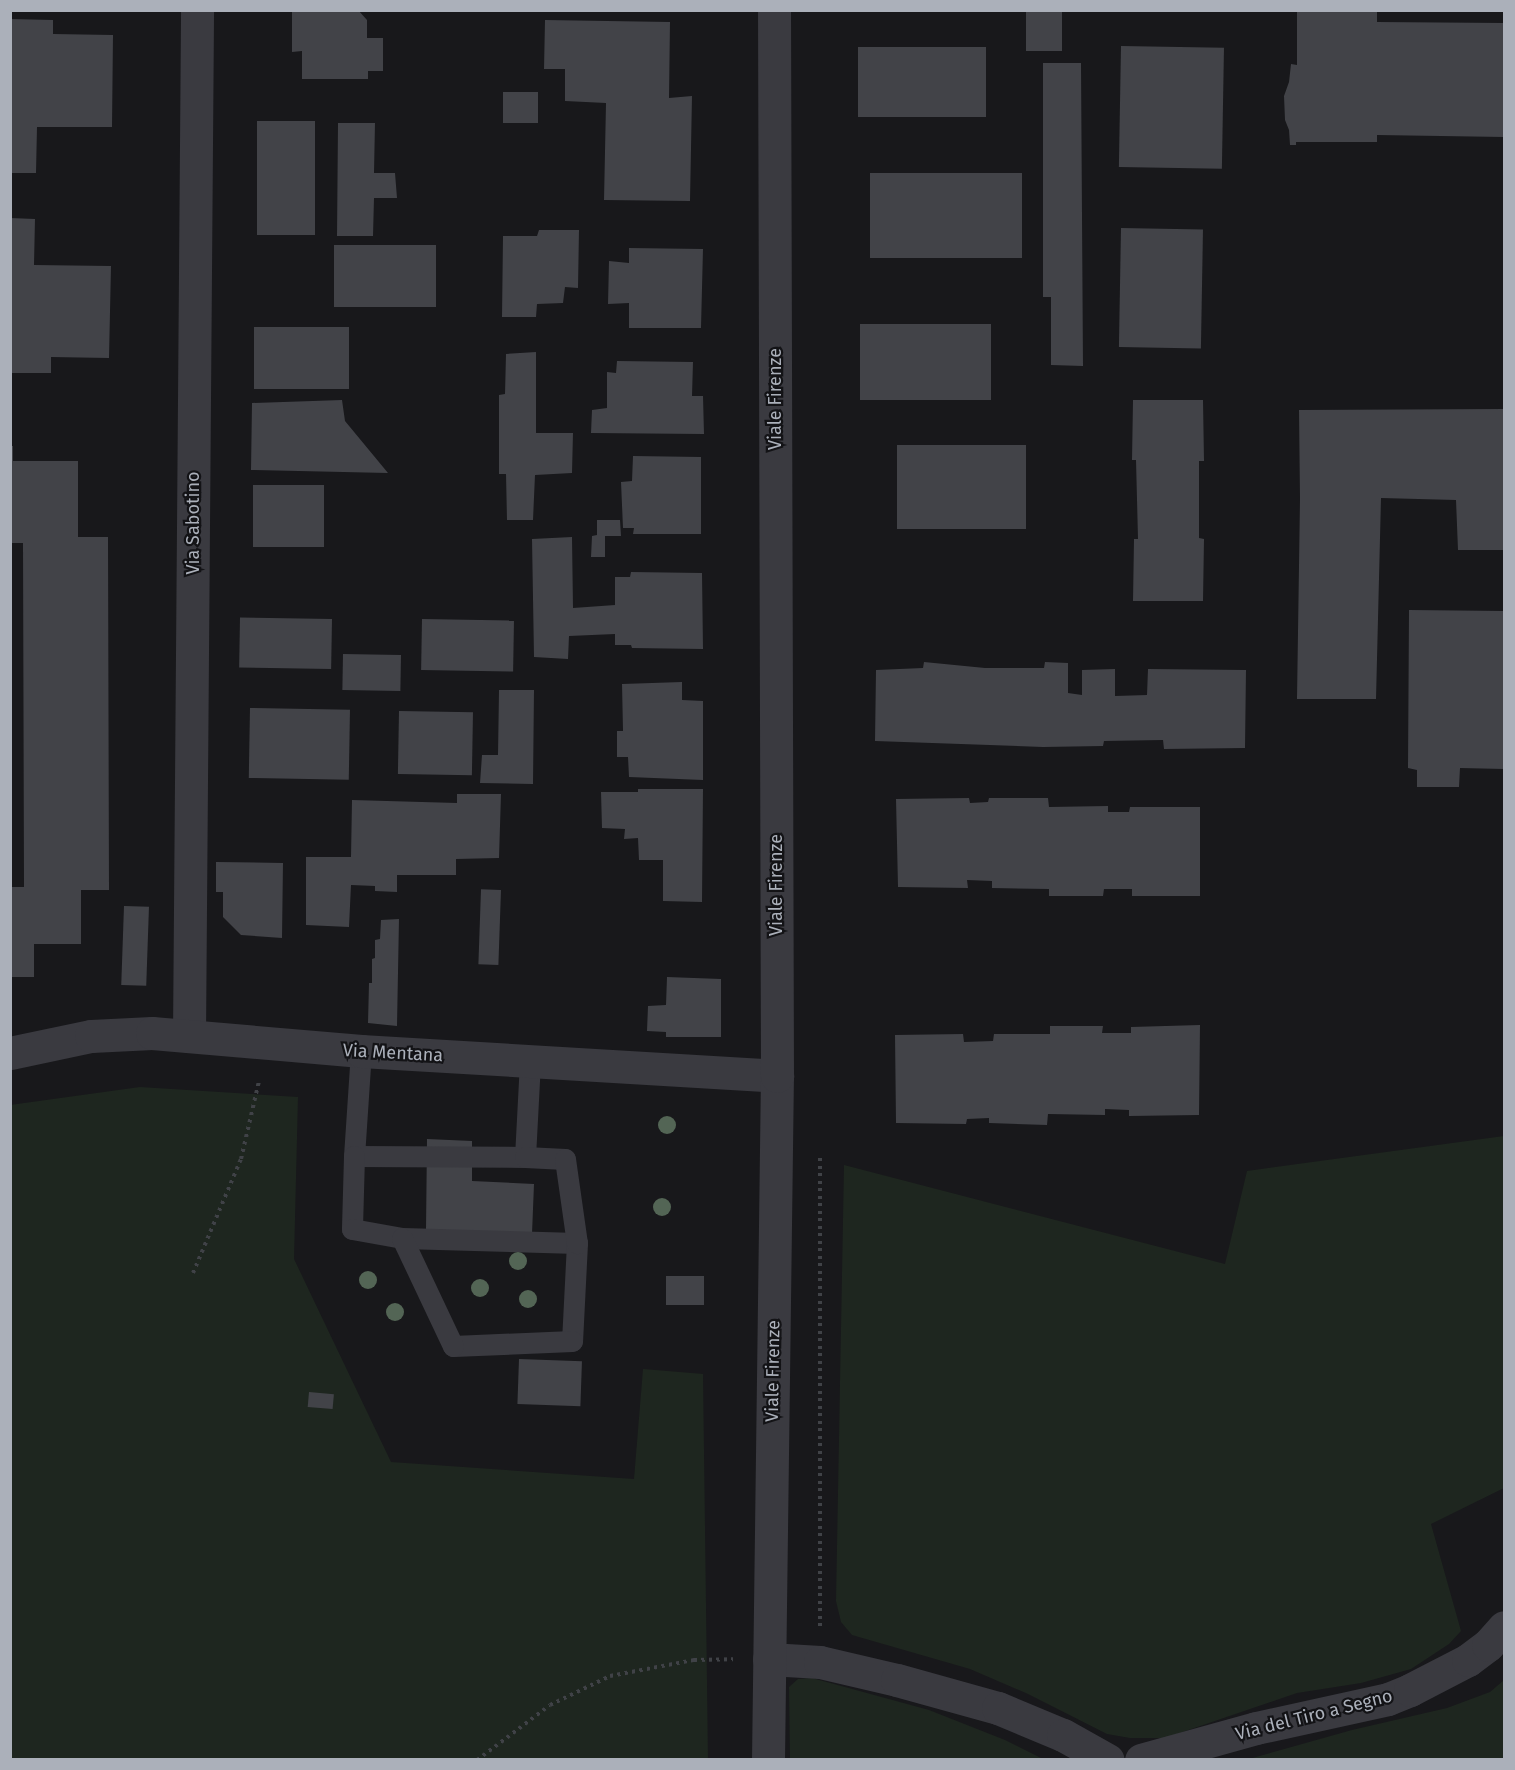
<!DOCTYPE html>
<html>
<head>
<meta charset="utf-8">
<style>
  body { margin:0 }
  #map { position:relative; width:1515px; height:1770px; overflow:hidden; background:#18181b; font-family:"Fira Sans",sans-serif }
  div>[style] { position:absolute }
  .green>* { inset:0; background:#1e261f }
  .building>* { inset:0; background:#424348; transform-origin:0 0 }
  .path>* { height:4px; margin-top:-2px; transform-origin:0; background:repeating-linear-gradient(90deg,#404247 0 3px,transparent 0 7.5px) }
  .service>* { height:21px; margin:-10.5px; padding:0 10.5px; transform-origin:10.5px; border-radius:10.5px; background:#3a3a40 }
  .minor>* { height:33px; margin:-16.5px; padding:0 16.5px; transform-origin:16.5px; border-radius:16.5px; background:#3a3a40 }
  .tertiary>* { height:33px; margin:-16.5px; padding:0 16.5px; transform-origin:16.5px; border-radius:16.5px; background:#3a3a40 }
  .trees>* { width:18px; height:18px; margin:-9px; border-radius:50%; background:#536555 }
  span { translate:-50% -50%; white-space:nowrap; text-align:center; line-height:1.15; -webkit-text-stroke:4.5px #131316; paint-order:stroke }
  .street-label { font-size:18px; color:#abb0ba }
  .frame { position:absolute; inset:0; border:12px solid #abb0ba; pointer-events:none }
</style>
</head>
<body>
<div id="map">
  <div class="green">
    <div style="clip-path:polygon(140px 1087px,298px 1097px,294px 1259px,391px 1462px,634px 1479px,643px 1369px,703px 1374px,708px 1759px,11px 1759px,10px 1105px)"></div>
    <div style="clip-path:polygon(1504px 1136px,1504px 1488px,1431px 1524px,1461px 1631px,1449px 1644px,1411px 1669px,1361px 1683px,1297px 1693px,1165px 1738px,1130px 1738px,1107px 1734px,1028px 1694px,970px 1669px,852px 1635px,841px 1622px,836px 1601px,844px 1165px,1225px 1264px,1247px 1171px)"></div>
    <div style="clip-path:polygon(812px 1678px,929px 1710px,1005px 1740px,1043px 1759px,790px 1759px,789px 1687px,798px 1679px)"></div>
    <div style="clip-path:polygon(1504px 1680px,1504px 1759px,1249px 1759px,1352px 1730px,1447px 1708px,1490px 1692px)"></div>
  </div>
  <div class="building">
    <div style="clip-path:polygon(292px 10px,358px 10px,367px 20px,367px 38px,383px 38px,383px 71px,368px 71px,368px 79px,302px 79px,302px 51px,292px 52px)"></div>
    <div style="left:1026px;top:10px;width:36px;height:41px"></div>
    <div style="clip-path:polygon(1297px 10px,1377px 10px,1377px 22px,1504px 23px,1504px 137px,1377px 135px,1377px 142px,1296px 142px,1296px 145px,1290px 145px,1289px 130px,1285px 120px,1284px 96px,1289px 82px,1291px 64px,1297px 65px)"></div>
    <div style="clip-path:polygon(10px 19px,53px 20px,53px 34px,113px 35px,112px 127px,37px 127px,36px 173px,10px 173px)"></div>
    <div style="clip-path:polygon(545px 20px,670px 22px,669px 98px,692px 96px,690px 201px,604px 200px,606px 103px,565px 101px,565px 69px,544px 69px)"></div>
    <div style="left:1121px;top:46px;width:103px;height:121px;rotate:1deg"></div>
    <div style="left:858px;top:47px;width:128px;height:70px"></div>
    <div style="clip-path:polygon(1043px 63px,1081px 63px,1083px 366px,1051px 365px,1051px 297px,1043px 297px)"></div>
    <div style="left:503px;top:92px;width:35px;height:31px"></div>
    <div style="left:257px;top:121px;width:58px;height:114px"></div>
    <div style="clip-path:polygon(338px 123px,375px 123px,374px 173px,395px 173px,397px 198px,374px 198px,373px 236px,337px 236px)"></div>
    <div style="left:870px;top:173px;width:152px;height:85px"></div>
    <div style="clip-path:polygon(10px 218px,35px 219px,34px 265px,111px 266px,109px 358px,51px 357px,51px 373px,10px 373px)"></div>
    <div style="left:1121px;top:228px;width:82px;height:119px;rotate:1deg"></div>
    <div style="clip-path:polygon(539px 230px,579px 230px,578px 288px,565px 287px,563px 303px,537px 304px,536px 317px,502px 317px,503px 236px,537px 236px)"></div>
    <div style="left:334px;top:245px;width:102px;height:62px"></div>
    <div style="clip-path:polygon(629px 248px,703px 249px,701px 328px,629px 328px,629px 303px,608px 304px,609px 261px,629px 263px)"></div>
    <div style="left:860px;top:324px;width:131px;height:76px"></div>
    <div style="left:254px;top:327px;width:95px;height:62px"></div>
    <div style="clip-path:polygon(536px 352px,536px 433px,573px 433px,572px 473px,535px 475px,533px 520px,507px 520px,506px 474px,499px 474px,499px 395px,505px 394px,506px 354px)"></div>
    <div style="clip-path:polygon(617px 361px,693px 362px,692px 396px,703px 396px,704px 434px,591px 433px,592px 410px,607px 408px,607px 372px,616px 373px)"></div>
    <div style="clip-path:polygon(342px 400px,345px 421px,388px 473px,251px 470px,252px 403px)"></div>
    <div style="clip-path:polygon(1133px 400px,1203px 400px,1204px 461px,1199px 461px,1199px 538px,1204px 539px,1203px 601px,1133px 601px,1134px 539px,1138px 539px,1136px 460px,1132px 460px)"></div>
    <div style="clip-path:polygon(1504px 409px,1504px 550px,1458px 550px,1456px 500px,1381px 498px,1376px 699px,1297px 699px,1300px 499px,1299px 410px)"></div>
    <div style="left:897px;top:445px;width:129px;height:84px"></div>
    <div style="clip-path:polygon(10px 446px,13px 446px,13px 461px,78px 461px,78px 537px,108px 537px,109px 890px,81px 890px,81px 944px,34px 944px,34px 977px,10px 977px,10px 887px,24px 887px,23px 543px,10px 543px)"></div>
    <div style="clip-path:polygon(633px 456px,701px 457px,701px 534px,633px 534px,634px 528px,623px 528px,621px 482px,632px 481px)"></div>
    <div style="left:253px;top:485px;width:71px;height:62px"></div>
    <div style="clip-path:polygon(597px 520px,620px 520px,621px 536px,605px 536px,605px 557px,591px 557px,592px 536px,597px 535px)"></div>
    <div style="clip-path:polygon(572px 537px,573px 608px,615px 605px,615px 577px,630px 577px,631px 572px,702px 573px,703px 649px,632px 648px,631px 645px,615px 645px,615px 634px,569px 636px,568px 659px,534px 657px,532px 539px)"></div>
    <div style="clip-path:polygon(1409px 610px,1504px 611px,1504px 769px,1460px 768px,1459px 787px,1417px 787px,1417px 770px,1408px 768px)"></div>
    <div style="left:332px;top:619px;width:50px;height:92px;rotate:91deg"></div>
    <div style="left:422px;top:619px;width:92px;height:51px;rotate:1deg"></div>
    <div style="left:343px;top:654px;width:58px;height:36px;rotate:1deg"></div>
    <div style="clip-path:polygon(924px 662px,985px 668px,1044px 668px,1045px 662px,1068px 663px,1068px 693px,1082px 695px,1082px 670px,1115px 669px,1115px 696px,1147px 695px,1148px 669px,1246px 670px,1245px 748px,1164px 749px,1163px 740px,1104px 741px,1103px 746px,1043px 747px,875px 741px,876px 670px,923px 668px)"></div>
    <div style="clip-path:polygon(682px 682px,682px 700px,703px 701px,703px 780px,629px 777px,628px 757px,617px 757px,617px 731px,623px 731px,622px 684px)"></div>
    <div style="clip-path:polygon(499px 690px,534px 690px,533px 784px,480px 783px,482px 755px,498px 755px)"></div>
    <div style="left:250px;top:708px;width:100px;height:70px;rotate:1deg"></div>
    <div style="left:399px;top:711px;width:74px;height:63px;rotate:1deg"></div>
    <div style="clip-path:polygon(638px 789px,703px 789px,702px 902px,663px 901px,663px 860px,639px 860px,638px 838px,624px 839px,625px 829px,602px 828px,601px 792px,638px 792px)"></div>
    <div style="clip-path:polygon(457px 794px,501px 794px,499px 858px,456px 859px,456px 875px,397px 875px,397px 892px,375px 891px,375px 886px,351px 885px,349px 927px,306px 925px,306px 857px,351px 857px,352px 800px,457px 803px)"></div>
    <div style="clip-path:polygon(969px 798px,970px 803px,988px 802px,989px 798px,1048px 798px,1049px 807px,1108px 806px,1108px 812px,1129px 812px,1130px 807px,1200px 807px,1200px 896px,1132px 896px,1132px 889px,1104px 889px,1103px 896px,1049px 896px,1049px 889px,992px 888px,992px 881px,967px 880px,968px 888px,898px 887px,896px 799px)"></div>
    <div style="clip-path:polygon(216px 862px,283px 863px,282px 938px,241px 935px,223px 917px,223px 892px,216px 892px)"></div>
    <div style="left:501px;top:890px;width:75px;height:20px;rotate:92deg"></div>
    <div style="left:124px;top:906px;width:25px;height:79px;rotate:2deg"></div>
    <div style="clip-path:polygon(399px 919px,397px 1026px,368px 1023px,369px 983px,372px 983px,372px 959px,375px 958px,375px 940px,380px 939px,381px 920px)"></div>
    <div style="clip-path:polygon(667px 977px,721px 979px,721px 1037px,666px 1037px,666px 1032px,647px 1031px,648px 1006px,666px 1005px)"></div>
    <div style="clip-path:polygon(1200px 1025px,1199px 1115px,1129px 1116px,1129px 1110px,1105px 1109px,1105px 1115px,1048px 1114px,1047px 1125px,989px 1123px,989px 1118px,967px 1119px,966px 1124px,896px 1123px,895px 1035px,963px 1034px,964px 1042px,993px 1041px,994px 1034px,1050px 1034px,1050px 1026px,1103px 1026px,1102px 1033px,1131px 1033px,1131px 1027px)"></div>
    <div style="clip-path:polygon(427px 1139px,472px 1141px,472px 1181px,534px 1184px,532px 1234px,426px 1229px)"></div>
    <div style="left:666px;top:1276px;width:38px;height:29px"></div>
    <div style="left:519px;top:1359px;width:63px;height:45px;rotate:2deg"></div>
    <div style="left:309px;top:1392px;width:25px;height:15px;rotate:5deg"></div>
  </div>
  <div class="path">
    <div style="left:820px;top:1158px;width:468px;rotate:90deg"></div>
    <div style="left:193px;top:1273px;width:124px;rotate:-67.2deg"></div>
    <div style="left:241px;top:1159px;width:80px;rotate:-77deg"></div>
    <div style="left:477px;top:1760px;width:91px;rotate:-37deg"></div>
    <div style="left:550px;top:1705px;width:67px;rotate:-25.8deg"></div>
    <div style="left:610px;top:1676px;width:86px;rotate:-10.8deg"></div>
    <div style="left:694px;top:1660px;width:39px;rotate:-1deg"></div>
  </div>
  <div class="service">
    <div style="left:361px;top:1051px;width:105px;rotate:93.8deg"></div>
    <div style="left:354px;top:1156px;width:171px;rotate:0.3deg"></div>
    <div style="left:525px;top:1157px;width:96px;rotate:-87deg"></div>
    <div style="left:354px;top:1156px;width:73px;rotate:91.6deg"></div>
    <div style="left:352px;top:1229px;width:51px;rotate:10.2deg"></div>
    <div style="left:402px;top:1238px;width:175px;rotate:1.6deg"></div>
    <div style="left:577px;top:1243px;width:98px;rotate:92.9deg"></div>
    <div style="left:572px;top:1341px;width:119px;rotate:177.6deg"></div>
    <div style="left:453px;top:1346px;width:119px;rotate:-115.3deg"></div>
    <div style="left:525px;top:1157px;width:40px;rotate:2.9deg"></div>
    <div style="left:565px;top:1159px;width:85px;rotate:81.9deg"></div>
  </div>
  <div class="minor">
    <div style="left:189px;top:1036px;width:1026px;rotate:-89.55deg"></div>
    <div style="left:769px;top:1659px;width:51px;rotate:3.4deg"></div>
    <div style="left:820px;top:1662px;width:79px;rotate:13.2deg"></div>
    <div style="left:897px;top:1680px;width:105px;rotate:15.5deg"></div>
    <div style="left:998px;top:1708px;width:70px;rotate:22.6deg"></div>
    <div style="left:1063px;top:1735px;width:51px;rotate:29.1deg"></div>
    <div style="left:1141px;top:1760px;width:119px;rotate:-15.5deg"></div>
    <div style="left:1256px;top:1728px;width:135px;rotate:-12.4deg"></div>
    <div style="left:1388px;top:1699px;width:24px;rotate:-22deg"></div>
    <div style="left:1410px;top:1690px;width:65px;rotate:-27.3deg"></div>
    <div style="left:1468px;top:1660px;width:25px;rotate:-37deg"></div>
    <div style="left:1488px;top:1645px;width:24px;rotate:-48deg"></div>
  </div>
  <div class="tertiary">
    <div style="left:10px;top:1053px;width:83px;rotate:-11.9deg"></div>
    <div style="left:91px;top:1036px;width:61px;rotate:-2.8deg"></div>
    <div style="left:152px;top:1033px;width:210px;rotate:4.9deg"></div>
    <div style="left:361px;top:1051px;width:417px;rotate:3.4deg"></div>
    <div style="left:768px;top:1760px;width:684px;rotate:-89.25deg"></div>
    <div style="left:777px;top:1076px;width:1066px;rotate:-90.16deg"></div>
  </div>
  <div class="trees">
    <div style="left:667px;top:1125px"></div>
    <div style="left:662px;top:1207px"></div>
    <div style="left:518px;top:1261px"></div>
    <div style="left:368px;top:1280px"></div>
    <div style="left:480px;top:1288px"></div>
    <div style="left:528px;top:1299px"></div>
    <div style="left:395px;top:1312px"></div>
  </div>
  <div class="street-label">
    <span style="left:775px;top:399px;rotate:-90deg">Viale Firenze</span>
    <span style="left:193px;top:523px;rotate:-90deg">Via Sabotino</span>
    <span style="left:776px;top:885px;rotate:-90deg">Viale Firenze</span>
    <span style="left:393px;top:1053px;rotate:3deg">Via Mentana</span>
    <span style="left:773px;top:1371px;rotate:-89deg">Viale Firenze</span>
    <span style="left:1314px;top:1715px;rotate:-14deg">Via del Tiro a Segno</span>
  </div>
  <div class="frame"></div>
</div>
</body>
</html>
